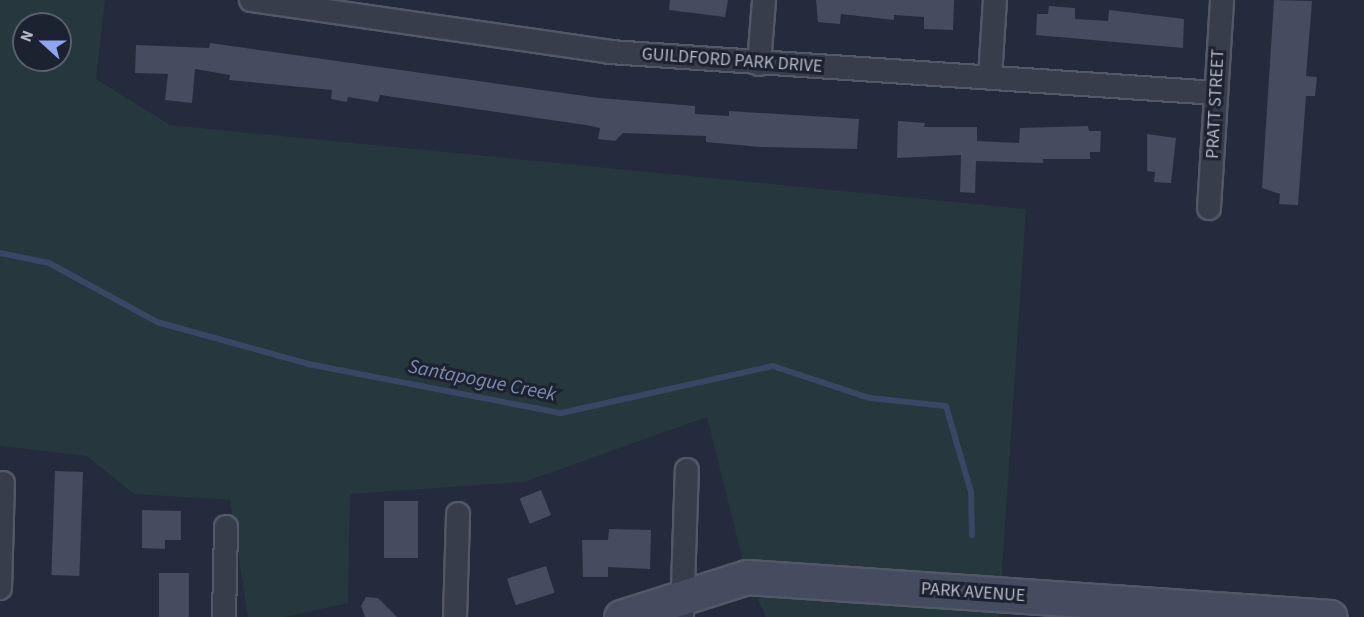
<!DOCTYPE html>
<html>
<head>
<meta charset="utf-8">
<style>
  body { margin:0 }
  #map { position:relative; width:1364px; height:617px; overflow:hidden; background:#242b3c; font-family:"Source Sans 3",sans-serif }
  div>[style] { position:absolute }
  .green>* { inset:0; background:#26373d }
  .stream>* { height:6px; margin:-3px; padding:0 3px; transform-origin:3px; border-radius:3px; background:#3a4664 }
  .building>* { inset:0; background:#464c60; transform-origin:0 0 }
  .roads { filter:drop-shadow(2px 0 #535867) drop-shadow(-2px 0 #535867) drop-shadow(0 2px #535867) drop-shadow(0 -2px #535867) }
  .street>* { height:22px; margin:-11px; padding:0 11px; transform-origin:11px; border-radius:11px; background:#383d4c }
  .secondary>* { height:33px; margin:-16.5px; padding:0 16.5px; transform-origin:16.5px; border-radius:16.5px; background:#464c5f }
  span { translate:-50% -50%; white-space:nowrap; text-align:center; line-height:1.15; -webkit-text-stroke:6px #1d2231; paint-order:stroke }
  .street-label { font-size:18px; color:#b4b8c7 }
  .water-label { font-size:20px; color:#7c8bae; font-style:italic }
  .north { position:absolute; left:12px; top:12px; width:60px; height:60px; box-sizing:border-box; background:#1d2231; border:2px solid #595e6d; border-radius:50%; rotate:291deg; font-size:16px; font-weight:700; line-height:24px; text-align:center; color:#b4b8c7 }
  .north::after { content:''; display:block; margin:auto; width:21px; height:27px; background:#8da5f3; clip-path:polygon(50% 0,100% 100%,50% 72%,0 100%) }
</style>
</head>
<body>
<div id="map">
  <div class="green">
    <div style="clip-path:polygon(evenodd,0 0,105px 0,96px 79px,170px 125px,1026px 209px,999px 617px,766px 617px,747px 577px,707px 417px,524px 482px,350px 494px,348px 603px,285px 617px,248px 617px,230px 500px,134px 494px,87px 456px,0 446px,0 0,24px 24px,60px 24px,60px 60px,24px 60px,24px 24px)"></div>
  </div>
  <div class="stream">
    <div style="left:0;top:253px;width:50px;rotate:11.5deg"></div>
    <div style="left:49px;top:263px;width:123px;rotate:28.6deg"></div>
    <div style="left:157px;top:322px;width:157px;rotate:15.5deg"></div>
    <div style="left:308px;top:364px;width:258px;rotate:11deg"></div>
    <div style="left:561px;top:413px;width:217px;rotate:-12.5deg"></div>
    <div style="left:773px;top:366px;width:102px;rotate:18.3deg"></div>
    <div style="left:870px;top:398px;width:76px;rotate:6deg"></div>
    <div style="left:946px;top:406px;width:90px;rotate:73.8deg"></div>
    <div style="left:971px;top:492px;width:43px;rotate:88.7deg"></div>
  </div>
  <div class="building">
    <div style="clip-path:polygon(670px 0,728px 0,725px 17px,669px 10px)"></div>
    <div style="clip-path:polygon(816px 0,954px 0,953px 30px,924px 29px,924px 17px,894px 15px,894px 20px,841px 14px,840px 24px,818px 22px)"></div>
    <div style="clip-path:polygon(1274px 0,1312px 1px,1306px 76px,1317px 77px,1315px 96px,1306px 96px,1298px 205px,1279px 204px,1280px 194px,1262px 188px)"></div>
    <div style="clip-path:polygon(1049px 6px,1075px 8px,1075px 19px,1108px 21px,1109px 10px,1184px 19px,1183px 48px,1036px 35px,1037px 14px,1048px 14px)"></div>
    <div style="clip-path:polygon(210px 43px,599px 98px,695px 106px,695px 114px,729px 116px,729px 111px,859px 119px,857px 149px,760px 147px,706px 142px,706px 136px,623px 133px,615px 141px,598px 139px,600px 128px,586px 125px,380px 95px,378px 102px,348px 97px,347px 102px,331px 99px,332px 90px,229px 80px,230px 75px,195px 69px,192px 103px,165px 100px,168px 74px,135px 73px,136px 45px,209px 48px)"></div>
    <div style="clip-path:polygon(898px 121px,925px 123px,924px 127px,977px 127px,977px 141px,1019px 143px,1020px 128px,1088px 126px,1089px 131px,1101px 131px,1100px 152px,1090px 152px,1090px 159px,1043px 159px,1043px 163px,976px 161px,975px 193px,960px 192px,961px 155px,897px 158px)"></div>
    <div style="clip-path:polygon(1147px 134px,1176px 138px,1171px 183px,1154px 182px,1155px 172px,1147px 171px)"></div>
    <div style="left:55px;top:471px;width:28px;height:104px;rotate:2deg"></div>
    <div style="left:541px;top:490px;width:27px;height:23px;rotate:68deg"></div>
    <div style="left:384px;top:501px;width:34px;height:57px"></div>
    <div style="clip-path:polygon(142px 510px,181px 511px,181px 540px,165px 540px,165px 549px,142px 548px)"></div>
    <div style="clip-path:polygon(609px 529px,651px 530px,650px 569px,608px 567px,608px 577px,583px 577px,582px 540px,608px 540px)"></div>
    <div style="left:546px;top:566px;width:28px;height:41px;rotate:72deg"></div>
    <div style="left:159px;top:573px;width:30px;height:44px"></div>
    <div style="clip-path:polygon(366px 597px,378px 598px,397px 617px,365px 617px,361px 606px)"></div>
  </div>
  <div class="roads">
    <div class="street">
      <div style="left:251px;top:0;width:363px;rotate:8.2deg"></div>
      <div style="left:610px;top:52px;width:607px;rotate:3.87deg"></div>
      <div style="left:759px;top:64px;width:64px;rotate:-85.5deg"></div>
      <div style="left:990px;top:77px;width:77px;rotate:-86.3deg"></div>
      <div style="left:1209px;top:208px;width:208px;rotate:-86.4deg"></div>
      <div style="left:0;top:588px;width:105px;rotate:-88.4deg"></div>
      <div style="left:224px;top:617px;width:90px;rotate:-88.7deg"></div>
      <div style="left:455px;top:617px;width:103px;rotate:-88.3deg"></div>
      <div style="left:682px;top:617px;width:147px;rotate:-88.1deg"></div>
    </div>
    <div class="secondary">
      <div style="left:621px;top:617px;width:132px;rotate:-17.6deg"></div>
      <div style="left:747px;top:577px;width:584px;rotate:3.92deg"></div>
    </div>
  </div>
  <div class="street-label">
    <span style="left:732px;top:61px;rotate:4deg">GUILDFORD PARK DRIVE</span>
    <span style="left:1216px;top:104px;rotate:-87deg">PRATT STREET</span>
    <span style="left:973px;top:593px;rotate:4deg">PARK AVENUE</span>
  </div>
  <div class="water-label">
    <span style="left:482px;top:381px;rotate:11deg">Santapogue Creek</span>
  </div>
  <div class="north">N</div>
</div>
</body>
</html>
